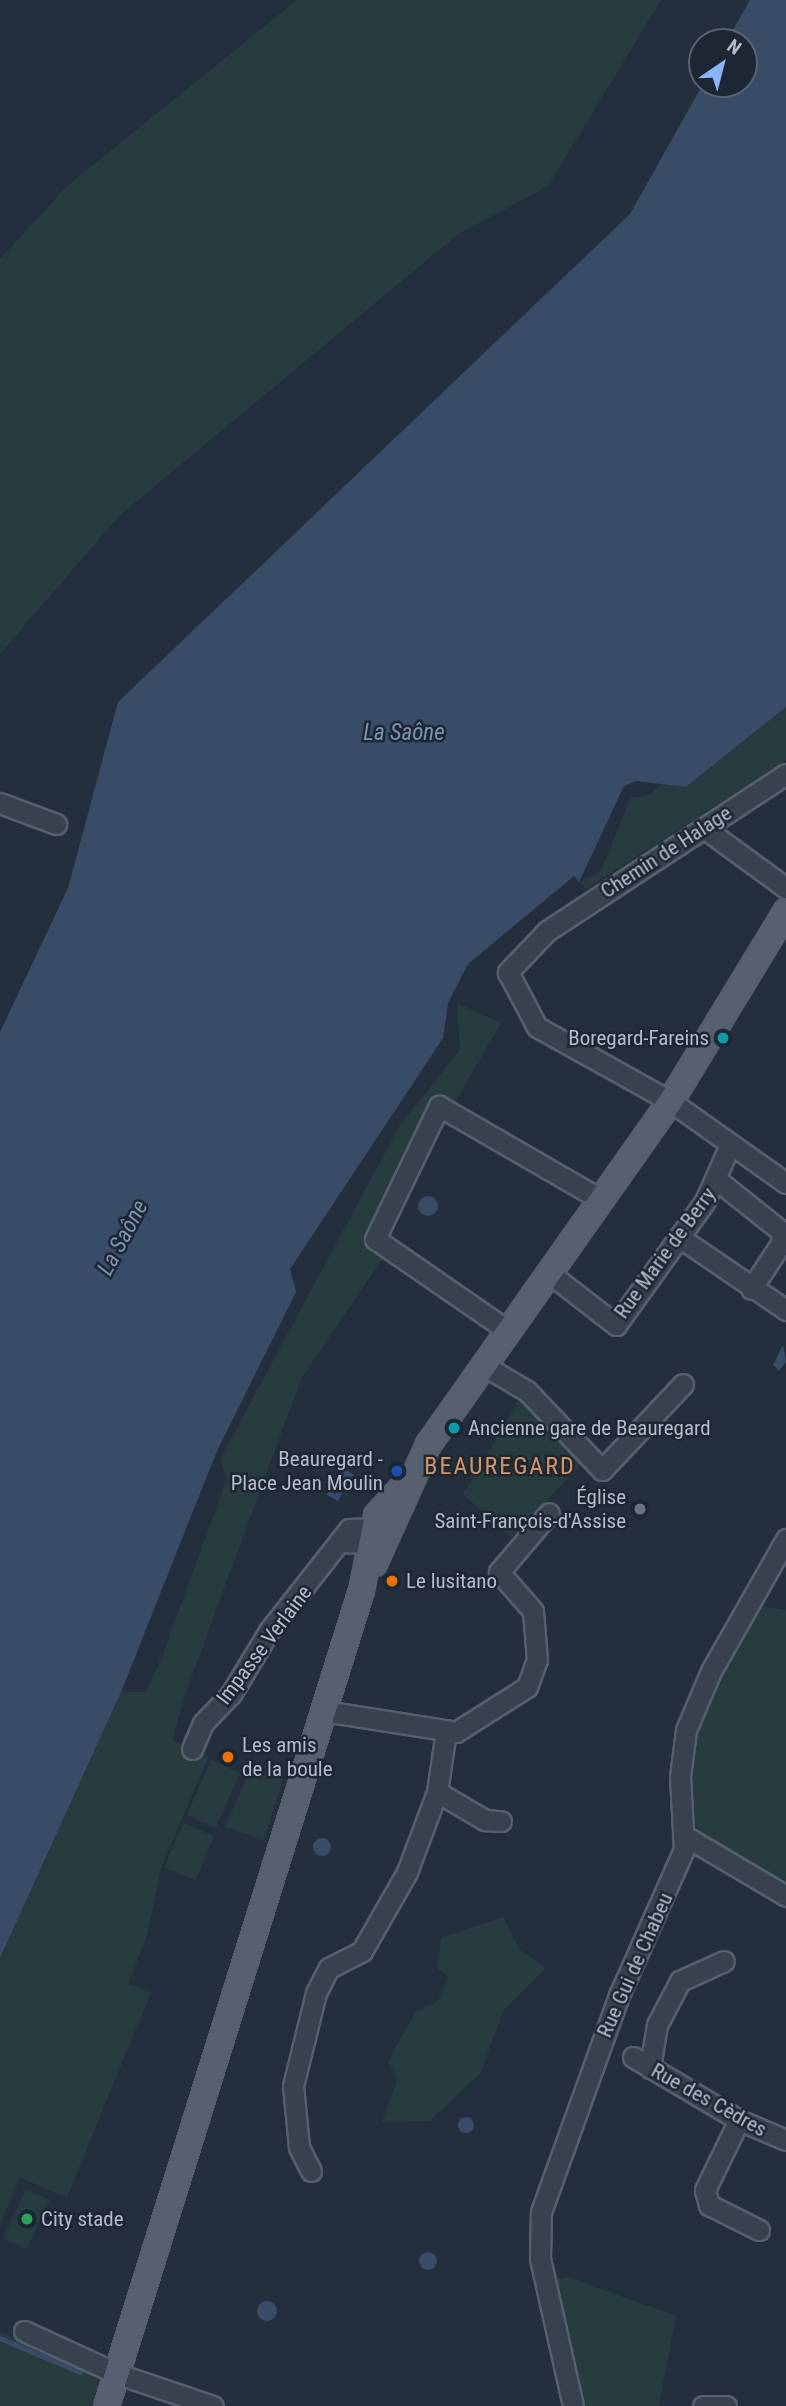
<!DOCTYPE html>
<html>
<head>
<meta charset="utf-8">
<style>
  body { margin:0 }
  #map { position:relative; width:786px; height:2406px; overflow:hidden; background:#242f3e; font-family:"Roboto Condensed",sans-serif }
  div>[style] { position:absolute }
  .green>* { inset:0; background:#263c3f; transform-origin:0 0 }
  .water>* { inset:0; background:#394c67; transform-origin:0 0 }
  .round { border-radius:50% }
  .stream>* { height:4.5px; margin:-2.25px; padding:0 2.25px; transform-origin:2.25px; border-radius:2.25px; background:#394c67 }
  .roads { filter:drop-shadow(2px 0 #565f6c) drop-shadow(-2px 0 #565f6c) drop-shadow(0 2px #565f6c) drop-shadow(0 -2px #565f6c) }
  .minor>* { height:19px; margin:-9.5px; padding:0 9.5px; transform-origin:9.5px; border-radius:9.5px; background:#38414e }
  .major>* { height:23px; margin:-11.5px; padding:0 11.5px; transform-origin:11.5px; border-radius:11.5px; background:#56606e }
  .dots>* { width:19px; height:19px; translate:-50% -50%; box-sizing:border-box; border:4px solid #1d2633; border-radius:50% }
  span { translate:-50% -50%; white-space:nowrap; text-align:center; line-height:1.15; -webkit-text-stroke:5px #1d2633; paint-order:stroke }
  .street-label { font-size:21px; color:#b4bcc9 }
  .poi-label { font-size:21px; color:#b4bcc9 }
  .right { translate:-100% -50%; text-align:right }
  .left { translate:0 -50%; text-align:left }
  .water-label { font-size:23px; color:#7c92b1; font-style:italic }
  .quarter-label { font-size:24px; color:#d59563; letter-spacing:2px }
  .north { position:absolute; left:688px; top:28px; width:70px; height:70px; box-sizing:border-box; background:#1d2633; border:2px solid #59626f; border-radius:50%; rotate:35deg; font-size:19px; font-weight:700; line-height:28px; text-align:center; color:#b4bcc9 }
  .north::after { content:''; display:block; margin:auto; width:24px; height:32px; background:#8ab4f8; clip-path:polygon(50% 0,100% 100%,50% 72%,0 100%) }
</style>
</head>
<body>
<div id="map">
  <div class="green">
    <div style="clip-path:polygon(297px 0,661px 0,548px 186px,457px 235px,119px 516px,0 654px,0 259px,66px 187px)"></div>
    <div style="clip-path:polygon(786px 707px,786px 760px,586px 889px,579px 882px,600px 872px,631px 798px,650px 795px,661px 784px,687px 787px)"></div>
    <div style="clip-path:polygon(457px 1003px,501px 1023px,375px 1239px,385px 1255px,301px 1379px,186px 1692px,172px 1740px,209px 1756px,161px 1868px,147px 1936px,128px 1984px,151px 1992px,67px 2197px,20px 2178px,0 2224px,0 1958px,121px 1692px,146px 1692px,163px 1654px,227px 1479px,220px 1459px,400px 1125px,460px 1050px)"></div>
    <div style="clip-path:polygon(520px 1398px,582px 1464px,511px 1538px,463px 1494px)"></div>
    <div style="clip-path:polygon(760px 1606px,786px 1610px,786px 1889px,707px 1844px,695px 1826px,690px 1795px,696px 1740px,715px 1682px)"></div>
    <div style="left:211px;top:1760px;width:32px;height:60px;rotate:24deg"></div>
    <div style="clip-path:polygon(251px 1767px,283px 1779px,264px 1840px,225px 1827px)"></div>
    <div style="left:183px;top:1823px;width:34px;height:48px;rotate:23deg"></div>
    <div style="clip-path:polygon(503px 1917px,520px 1950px,546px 1968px,503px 2011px,480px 2074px,430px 2121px,382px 2122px,398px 2078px,388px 2062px,415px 2012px,438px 2001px,449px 1977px,437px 1968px,441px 1938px)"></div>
    <div style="left:26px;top:2189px;width:26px;height:54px;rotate:25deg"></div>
    <div style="clip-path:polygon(568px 2277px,676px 2316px,659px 2406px,579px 2406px,553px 2280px)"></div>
    <div style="clip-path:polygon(0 2332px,102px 2377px,91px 2406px,0 2406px)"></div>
  </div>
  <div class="water">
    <div style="clip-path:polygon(750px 0,786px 0,786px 707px,686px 787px,636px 781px,624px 786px,579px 882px,574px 876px,468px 964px,448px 1003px,443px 1038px,290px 1269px,296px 1292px,217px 1451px,121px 1692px,0 1958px,0 1032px,68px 888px,118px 702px,630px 214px,703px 84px,744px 84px,744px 42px,726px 42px)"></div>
    <div class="round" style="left:418px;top:1196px;width:20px;height:20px"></div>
    <div style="clip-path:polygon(783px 1345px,786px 1362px,779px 1371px,773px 1365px)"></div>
    <div style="left:343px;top:1468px;width:13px;height:31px;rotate:32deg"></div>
    <div class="round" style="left:313px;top:1838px;width:18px;height:18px"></div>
    <div class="round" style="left:458px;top:2117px;width:16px;height:16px"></div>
    <div class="round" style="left:419px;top:2252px;width:18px;height:18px"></div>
    <div class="round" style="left:257px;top:2301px;width:20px;height:20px"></div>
  </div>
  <div class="stream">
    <div style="left:0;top:2338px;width:87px;rotate:23deg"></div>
  </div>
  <div class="roads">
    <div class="minor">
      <div style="left:786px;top:774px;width:286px;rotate:146.7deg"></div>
      <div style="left:547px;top:931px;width:57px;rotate:133.6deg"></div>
      <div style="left:508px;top:972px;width:62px;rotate:62.2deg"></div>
      <div style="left:537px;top:1027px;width:152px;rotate:29.1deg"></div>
      <div style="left:670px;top:1101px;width:142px;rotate:35.3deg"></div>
      <div style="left:0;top:803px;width:60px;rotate:20.6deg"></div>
      <div style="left:704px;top:828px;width:102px;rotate:36.2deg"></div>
      <div style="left:717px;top:1180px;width:82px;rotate:38.6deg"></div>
      <div style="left:781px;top:1231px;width:11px;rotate:85deg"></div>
      <div style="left:782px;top:1242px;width:56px;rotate:123.4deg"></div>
      <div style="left:679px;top:1237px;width:130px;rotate:34.3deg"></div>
      <div style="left:549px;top:1273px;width:85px;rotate:37.8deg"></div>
      <div style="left:616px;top:1325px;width:153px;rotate:-54.3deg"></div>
      <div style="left:705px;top:1201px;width:61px;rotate:-65.9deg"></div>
      <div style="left:507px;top:1330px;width:160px;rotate:-145.4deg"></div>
      <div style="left:375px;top:1239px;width:148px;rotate:-64.3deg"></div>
      <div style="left:439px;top:1106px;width:188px;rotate:30deg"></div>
      <div style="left:483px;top:1365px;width:51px;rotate:30.6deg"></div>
      <div style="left:527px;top:1391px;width:109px;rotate:46.5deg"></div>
      <div style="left:602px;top:1470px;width:118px;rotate:-46.7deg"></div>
      <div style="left:370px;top:1543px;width:31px;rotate:-178deg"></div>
      <div style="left:339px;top:1542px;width:16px;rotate:-52deg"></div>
      <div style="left:349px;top:1529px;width:24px;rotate:-2deg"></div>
      <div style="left:324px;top:1711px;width:134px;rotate:9deg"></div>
      <div style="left:456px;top:1732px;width:84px;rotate:-32.4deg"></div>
      <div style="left:527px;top:1687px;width:29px;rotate:-70deg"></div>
      <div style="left:537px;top:1660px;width:49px;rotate:-94.7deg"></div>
      <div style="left:533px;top:1611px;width:52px;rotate:-131.1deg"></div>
      <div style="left:499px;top:1572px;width:77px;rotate:-49.7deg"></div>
      <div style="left:192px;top:1749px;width:28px;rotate:-67deg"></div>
      <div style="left:203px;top:1723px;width:40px;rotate:-46deg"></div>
      <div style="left:231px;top:1694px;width:74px;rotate:-58.9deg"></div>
      <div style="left:269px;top:1631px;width:113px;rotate:-51.8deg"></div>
      <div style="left:437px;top:1792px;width:56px;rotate:30.3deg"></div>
      <div style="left:485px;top:1820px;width:16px;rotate:4deg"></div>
      <div style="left:683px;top:1835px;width:120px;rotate:30.6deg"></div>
      <div style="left:633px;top:2057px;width:123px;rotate:30.7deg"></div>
      <div style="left:739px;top:2120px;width:51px;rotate:23.1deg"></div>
      <div style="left:650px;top:2068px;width:44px;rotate:-80.8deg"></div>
      <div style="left:657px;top:2025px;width:50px;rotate:-62.4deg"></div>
      <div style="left:680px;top:1981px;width:48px;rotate:-24.4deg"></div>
      <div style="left:739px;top:2120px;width:78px;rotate:115.9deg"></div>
      <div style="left:705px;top:2190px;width:16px;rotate:75deg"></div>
      <div style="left:709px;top:2205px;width:56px;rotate:26.6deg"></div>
      <div style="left:311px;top:2171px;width:27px;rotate:-117deg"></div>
      <div style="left:299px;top:2147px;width:61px;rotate:-95.6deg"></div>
      <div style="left:293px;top:2086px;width:96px;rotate:-76.1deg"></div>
      <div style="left:316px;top:1993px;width:28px;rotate:-63deg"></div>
      <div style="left:329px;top:1968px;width:37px;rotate:-27deg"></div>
      <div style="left:362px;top:1951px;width:91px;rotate:-60.3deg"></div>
      <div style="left:407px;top:1872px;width:85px;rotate:-69.4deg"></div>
      <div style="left:437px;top:1792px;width:62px;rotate:-81.6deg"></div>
      <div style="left:24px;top:2331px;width:103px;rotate:24.6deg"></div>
      <div style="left:118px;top:2374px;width:100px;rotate:18.6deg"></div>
      <div style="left:573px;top:2406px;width:152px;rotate:-102.6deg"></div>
      <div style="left:540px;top:2258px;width:46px;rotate:-88.8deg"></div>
      <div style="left:541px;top:2212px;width:233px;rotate:-70.2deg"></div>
      <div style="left:620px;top:1993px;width:158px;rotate:-66deg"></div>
      <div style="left:684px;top:1849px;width:72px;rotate:-93.2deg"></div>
      <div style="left:680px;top:1777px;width:47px;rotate:-82.7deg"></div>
      <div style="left:686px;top:1730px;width:64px;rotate:-67deg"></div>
      <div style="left:711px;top:1671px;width:152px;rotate:-60.4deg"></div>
      <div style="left:703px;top:2406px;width:23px"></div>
    </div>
    <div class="major">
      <div style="left:374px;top:1563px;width:131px;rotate:-65.6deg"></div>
      <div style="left:428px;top:1444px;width:420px;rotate:-54.8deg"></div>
      <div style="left:670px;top:1101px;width:223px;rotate:-58.7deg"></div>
      <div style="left:106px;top:2406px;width:855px;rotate:-72.65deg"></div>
      <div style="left:361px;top:1590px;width:76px;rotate:-78.7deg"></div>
      <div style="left:376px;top:1515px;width:47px;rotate:-47.6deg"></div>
    </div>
  </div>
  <div class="dots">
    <div style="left:723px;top:1038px;background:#0f9aa8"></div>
    <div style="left:454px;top:1428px;background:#0f9aa8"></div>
    <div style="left:397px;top:1471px;background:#1a4fb4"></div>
    <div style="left:640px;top:1509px;background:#6b7280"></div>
    <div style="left:392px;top:1581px;background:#e8710a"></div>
    <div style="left:228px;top:1757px;background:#e8710a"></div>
    <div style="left:27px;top:2219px;background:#2e9e5b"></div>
  </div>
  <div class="street-label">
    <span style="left:666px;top:852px;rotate:-33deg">Chemin de Halage</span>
    <span style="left:665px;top:1253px;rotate:-54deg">Rue Marie de Berry</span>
    <span style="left:264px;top:1645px;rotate:-53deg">Impasse Verlaine</span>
    <span style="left:635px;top:1965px;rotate:-66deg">Rue Gui de Chabeu</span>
    <span style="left:709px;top:2100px;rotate:29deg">Rue des Cèdres</span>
  </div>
  <div class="poi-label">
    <span class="right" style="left:709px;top:1038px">Boregard-Fareins</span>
    <span class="left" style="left:468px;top:1428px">Ancienne gare de Beauregard</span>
    <span class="right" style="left:383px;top:1471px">Beauregard -<br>Place Jean Moulin</span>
    <span class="right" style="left:626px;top:1509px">Église<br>Saint-François-d'Assise</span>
    <span class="left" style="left:406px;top:1581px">Le lusitano</span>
    <span class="left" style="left:242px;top:1757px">Les amis<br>de la boule</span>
    <span class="left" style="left:41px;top:2219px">City stade</span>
  </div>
  <div class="water-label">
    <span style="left:404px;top:733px">La Saône</span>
    <span style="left:123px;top:1238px;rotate:-62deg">La Saône</span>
  </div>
  <div class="quarter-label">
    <span style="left:500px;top:1467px">BEAUREGARD</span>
  </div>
  <div class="north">N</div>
</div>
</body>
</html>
